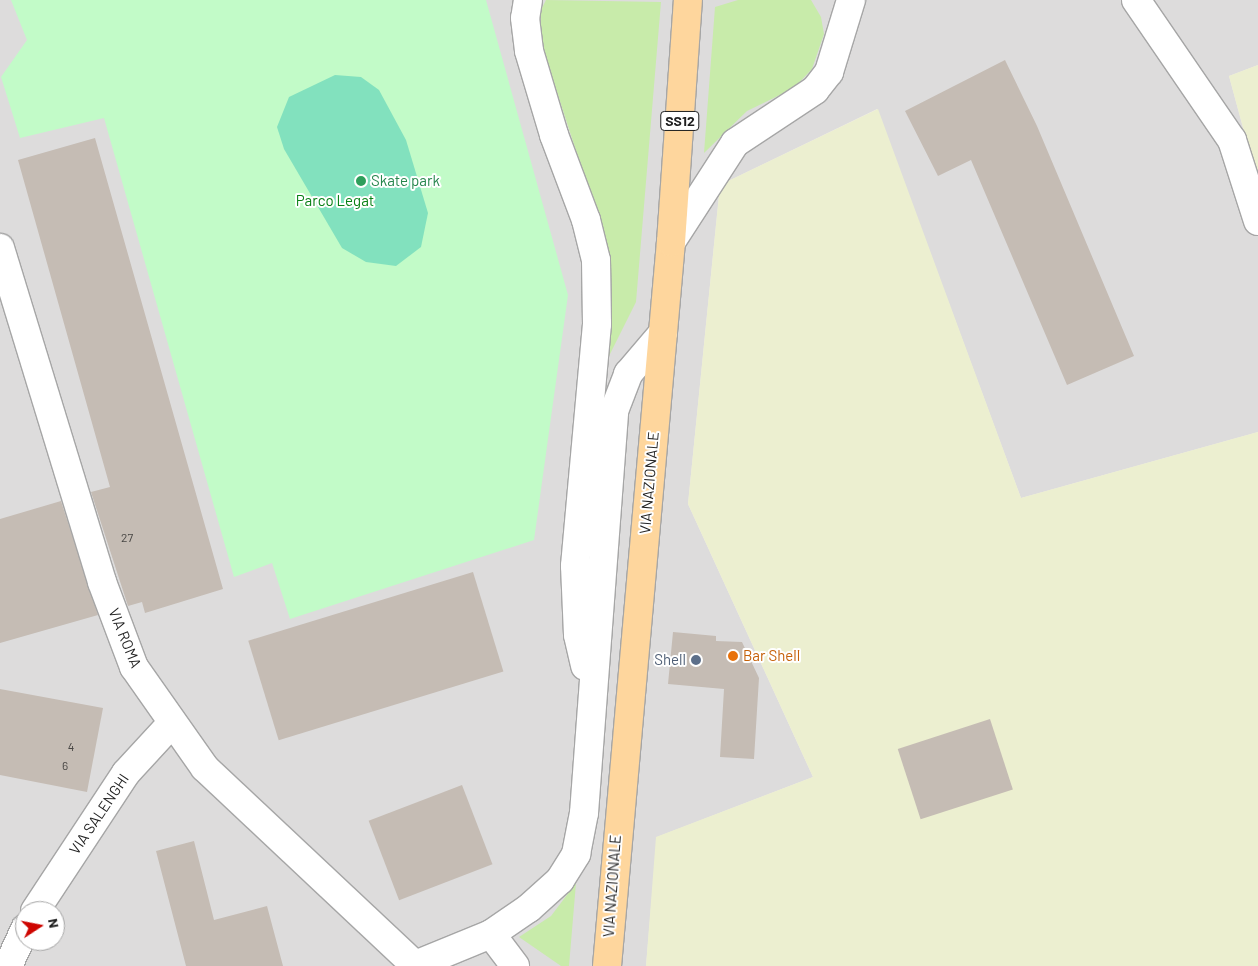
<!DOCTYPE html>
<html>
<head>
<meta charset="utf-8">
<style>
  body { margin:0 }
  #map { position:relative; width:1258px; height:966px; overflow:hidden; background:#f0ede5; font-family:Barlow,sans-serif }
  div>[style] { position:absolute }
  .residential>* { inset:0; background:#dddcdc }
  .farmland>* { inset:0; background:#ecefd0 }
  .grass>* { inset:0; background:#c8ebaa }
  .park>* { inset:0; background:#c2fbc8 }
  .pitch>* { inset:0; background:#82e1be }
  .building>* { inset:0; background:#c5bcb4; transform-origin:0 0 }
  .roads { filter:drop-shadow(1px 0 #a6a6a6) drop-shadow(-1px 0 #a6a6a6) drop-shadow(0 1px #a6a6a6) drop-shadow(0 -1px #a6a6a6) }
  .minor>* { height:28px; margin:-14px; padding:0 14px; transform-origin:14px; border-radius:14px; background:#fff }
  .primary>* { height:28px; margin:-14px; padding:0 14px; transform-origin:14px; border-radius:14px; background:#fed69d }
  .dots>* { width:14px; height:14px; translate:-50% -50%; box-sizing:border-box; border:2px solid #fff; border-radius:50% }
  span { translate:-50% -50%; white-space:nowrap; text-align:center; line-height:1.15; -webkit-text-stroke:4px #fff; paint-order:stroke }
  .number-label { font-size:12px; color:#484644 }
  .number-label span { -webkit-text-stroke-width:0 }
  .shield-label span { padding:1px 4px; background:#fff; border:1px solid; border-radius:4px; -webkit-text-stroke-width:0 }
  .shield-label { font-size:14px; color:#1f1f1f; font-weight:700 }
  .leisure-label { font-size:15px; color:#27864d }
  .left { translate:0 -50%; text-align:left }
  .park-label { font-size:15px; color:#098116 }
  .street-label { font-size:15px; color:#1f1f1f }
  .food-label { font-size:15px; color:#c56008 }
  .service-label { font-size:15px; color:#4e5e75 }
  .right { translate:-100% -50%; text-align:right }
  .north { position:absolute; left:15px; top:901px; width:50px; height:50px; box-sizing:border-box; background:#fff; border:1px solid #a5a5a5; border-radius:50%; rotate:79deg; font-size:14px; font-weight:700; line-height:20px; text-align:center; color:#1f1f1f }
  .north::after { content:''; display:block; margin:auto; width:18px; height:22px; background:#ce0500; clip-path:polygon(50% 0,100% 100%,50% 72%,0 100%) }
</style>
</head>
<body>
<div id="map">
  <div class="residential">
    <div style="clip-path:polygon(evenodd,0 0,1258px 0,1258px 65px,1229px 76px,1258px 183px,1258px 432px,1021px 498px,877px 109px,720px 185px,688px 504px,813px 777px,657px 837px,646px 966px,0 966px,0 0,25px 911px,55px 911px,55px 941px,25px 941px,25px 911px)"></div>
  </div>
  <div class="farmland">
    <div style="clip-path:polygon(1258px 65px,1258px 183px,1229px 76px)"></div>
    <div style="clip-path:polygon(878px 109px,1021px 498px,1258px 432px,1258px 966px,646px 966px,656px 837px,813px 777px,688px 504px,720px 185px)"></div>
  </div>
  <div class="grass">
    <div style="clip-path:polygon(546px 0,661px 2px,636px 302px,606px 362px,610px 303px,607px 246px,541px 43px,541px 10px)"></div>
    <div style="clip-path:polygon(738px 0,811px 0,821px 17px,824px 34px,812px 69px,794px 88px,747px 111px,704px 153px,715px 7px)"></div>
    <div style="clip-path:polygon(576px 883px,569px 966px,561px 966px,519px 937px,551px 916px)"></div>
  </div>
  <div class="park">
    <div style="clip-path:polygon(11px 0,486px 0,568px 295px,534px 540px,290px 619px,272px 563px,234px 577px,104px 118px,20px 138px,1px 77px,27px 40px)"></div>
  </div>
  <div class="pitch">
    <div style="clip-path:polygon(335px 75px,361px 77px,379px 90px,406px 140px,428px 213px,421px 247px,396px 266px,366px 262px,342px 248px,284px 149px,277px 127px,289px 97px)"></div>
  </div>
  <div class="building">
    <div style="clip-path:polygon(1005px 60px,1037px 126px,1134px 356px,1067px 385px,971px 160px,938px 176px,905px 111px)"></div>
    <div style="clip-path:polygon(95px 138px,223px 589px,145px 613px,142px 602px,128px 606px,91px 492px,110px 487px,18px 160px)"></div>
    <div style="clip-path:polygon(61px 501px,98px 615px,0 643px,0 519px)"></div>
    <div style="left:473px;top:572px;width:104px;height:235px;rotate:73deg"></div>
    <div style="clip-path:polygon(673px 632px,716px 636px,716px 641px,742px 642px,759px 678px,754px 759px,720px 757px,724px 689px,668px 684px)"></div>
    <div style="clip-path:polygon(0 689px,103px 708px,87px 792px,0 775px)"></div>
    <div style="left:990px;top:719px;width:74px;height:97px;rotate:72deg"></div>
    <div style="left:462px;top:785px;width:85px;height:100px;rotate:69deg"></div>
    <div style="clip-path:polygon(194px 841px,214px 920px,267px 906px,283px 966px,186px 966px,156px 851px)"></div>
  </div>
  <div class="roads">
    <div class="minor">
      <div style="left:528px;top:0;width:18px;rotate:99deg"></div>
      <div style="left:525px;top:18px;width:33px;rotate:83deg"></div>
      <div style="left:529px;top:51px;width:88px;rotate:73.4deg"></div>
      <div style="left:554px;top:135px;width:91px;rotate:69.4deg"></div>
      <div style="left:586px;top:220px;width:41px;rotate:76deg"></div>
      <div style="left:596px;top:260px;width:64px;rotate:89.1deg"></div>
      <div style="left:597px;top:324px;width:243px;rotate:95.2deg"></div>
      <div style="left:575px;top:566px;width:69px;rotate:87.5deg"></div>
      <div style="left:578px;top:635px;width:32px;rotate:77deg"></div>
      <div style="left:1136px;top:0;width:170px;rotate:55.6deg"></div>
      <div style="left:1232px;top:140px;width:85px;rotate:72.2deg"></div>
      <div style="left:671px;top:242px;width:118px;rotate:-57.1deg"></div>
      <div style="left:735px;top:143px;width:96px;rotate:-33.5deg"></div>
      <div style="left:815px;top:90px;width:23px;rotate:-52deg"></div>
      <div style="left:829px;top:72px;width:75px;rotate:-73deg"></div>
      <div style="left:0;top:248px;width:349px;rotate:73deg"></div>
      <div style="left:102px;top:582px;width:91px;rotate:69.4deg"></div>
      <div style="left:134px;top:667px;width:123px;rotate:54.9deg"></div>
      <div style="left:205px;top:768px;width:287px;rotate:43.2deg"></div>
      <div style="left:35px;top:911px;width:165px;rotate:-56.6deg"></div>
      <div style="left:126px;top:773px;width:67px;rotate:-47.4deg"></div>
      <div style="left:491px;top:934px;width:40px;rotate:53deg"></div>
      <div style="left:8px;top:966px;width:41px;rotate:-65.3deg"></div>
      <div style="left:413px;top:966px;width:84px;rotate:-22.3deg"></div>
      <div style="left:491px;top:934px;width:46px;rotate:-34.4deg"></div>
      <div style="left:529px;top:908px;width:42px;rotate:-42.1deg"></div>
      <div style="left:560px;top:880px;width:31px;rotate:-58deg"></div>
      <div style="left:576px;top:854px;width:42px;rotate:-79deg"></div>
      <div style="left:584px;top:813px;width:403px;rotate:-85.7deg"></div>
      <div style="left:614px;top:411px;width:40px;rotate:-69deg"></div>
      <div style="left:628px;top:374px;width:54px;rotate:-49.5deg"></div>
    </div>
    <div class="primary">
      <div style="left:607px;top:966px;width:727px;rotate:-84.95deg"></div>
      <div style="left:671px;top:242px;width:243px;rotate:-86deg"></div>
    </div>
  </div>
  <div class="dots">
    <div style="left:361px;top:181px;background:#2e9e5b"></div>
    <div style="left:733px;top:656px;background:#e8710a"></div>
    <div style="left:696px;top:660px;background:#5c6f8a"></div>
  </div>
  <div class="number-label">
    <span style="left:127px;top:538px">27</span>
    <span style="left:71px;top:747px">4</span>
    <span style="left:65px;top:766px">6</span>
  </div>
  <div class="shield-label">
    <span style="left:680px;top:121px">SS12</span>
  </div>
  <div class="leisure-label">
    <span class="left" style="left:371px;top:181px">Skate park</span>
  </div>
  <div class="park-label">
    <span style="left:335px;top:201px">Parco Legat</span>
  </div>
  <div class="street-label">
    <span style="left:649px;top:483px;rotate:-85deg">VIA NAZIONALE</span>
    <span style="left:125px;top:638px;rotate:68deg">VIA ROMA</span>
    <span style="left:99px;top:814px;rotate:-56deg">VIA SALENGHI</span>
    <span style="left:612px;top:886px;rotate:-86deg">VIA NAZIONALE</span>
  </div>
  <div class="food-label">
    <span class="left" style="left:743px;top:656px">Bar Shell</span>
  </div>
  <div class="service-label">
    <span class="right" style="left:686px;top:660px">Shell</span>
  </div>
  <div class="north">N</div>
</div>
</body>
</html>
